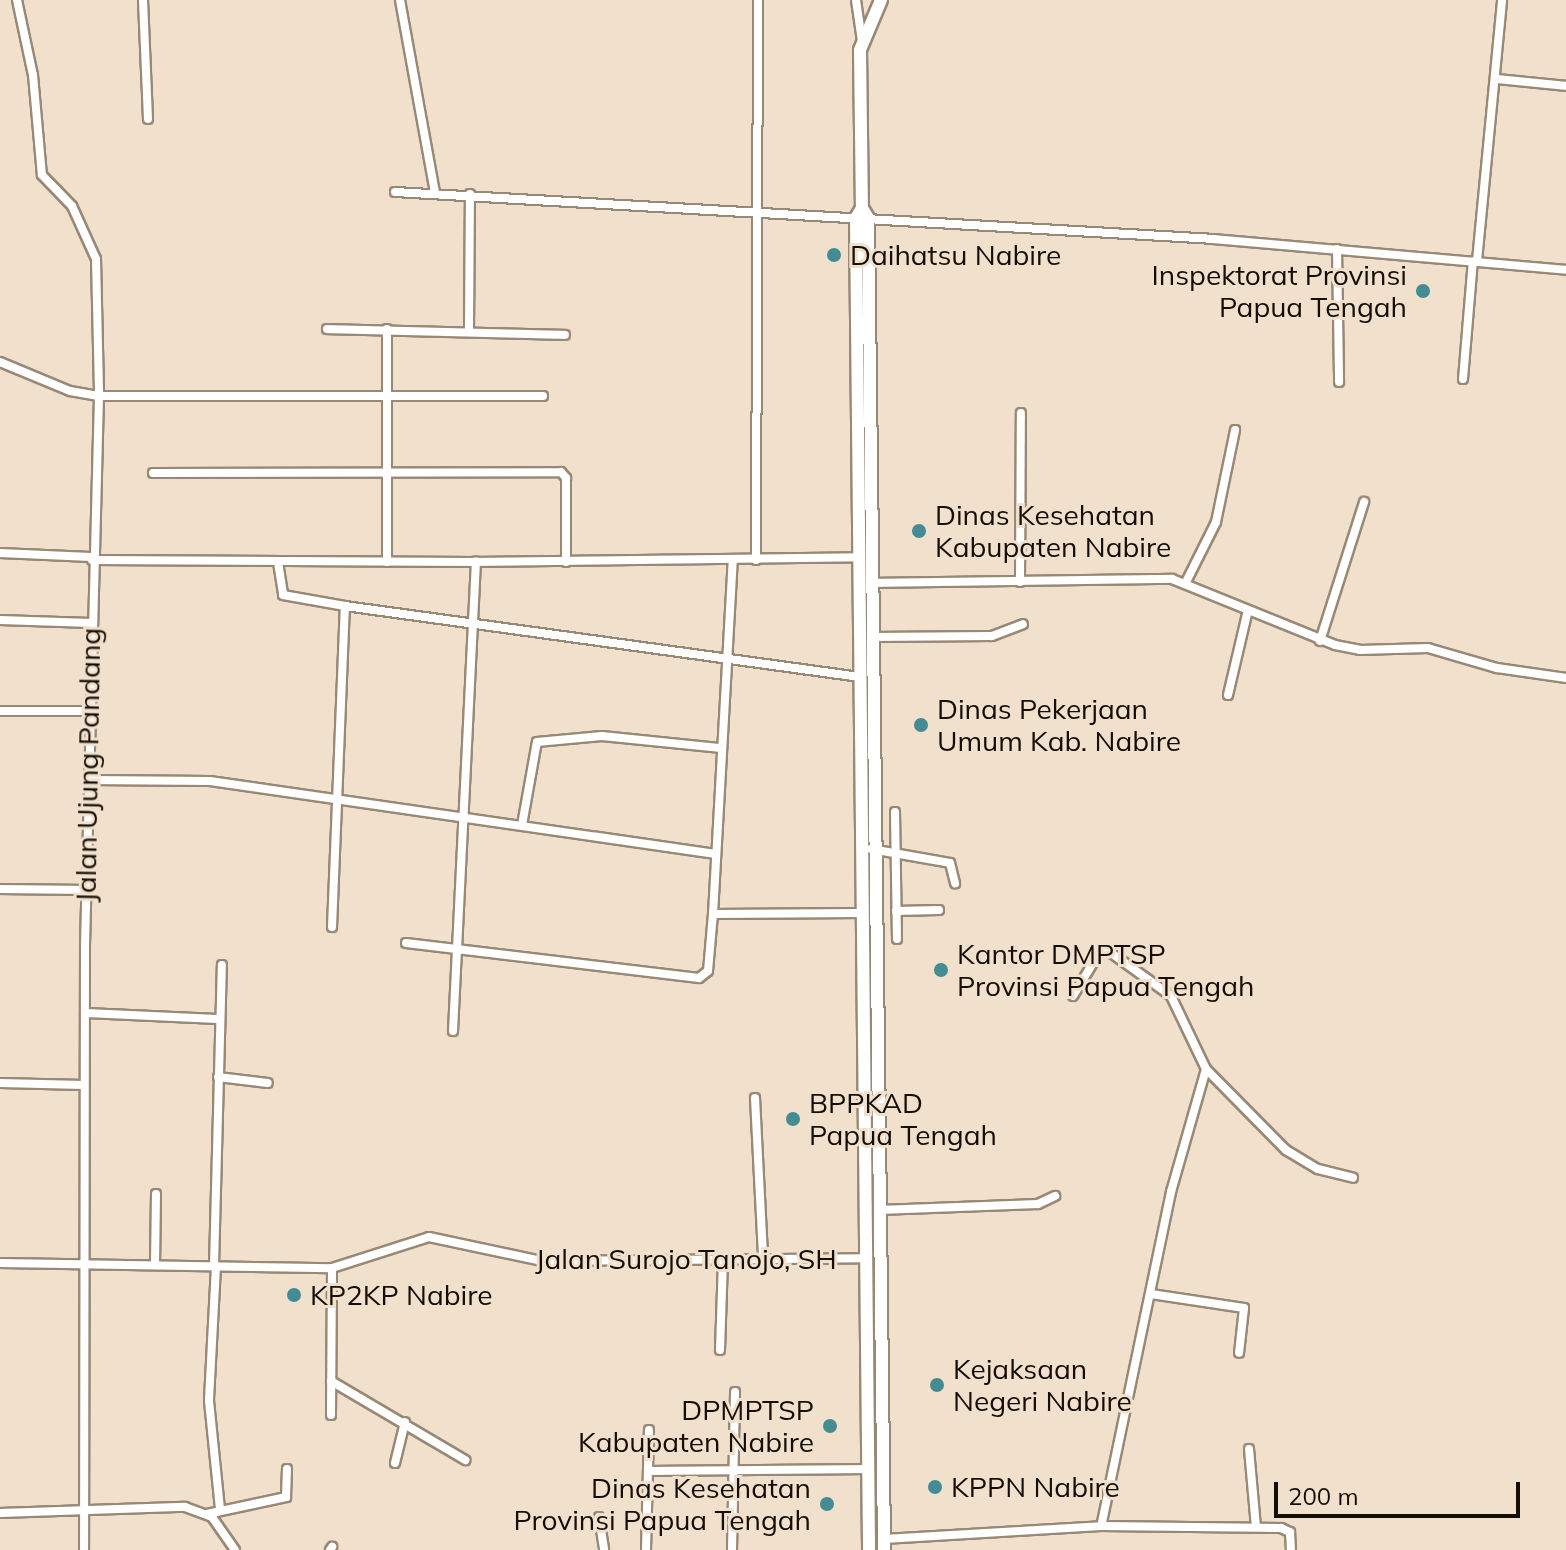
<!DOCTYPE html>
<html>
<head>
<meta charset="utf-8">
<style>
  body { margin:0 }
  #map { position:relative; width:1566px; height:1550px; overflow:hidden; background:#f1e0cc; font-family:Mulish,sans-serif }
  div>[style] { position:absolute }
  .roads { filter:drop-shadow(2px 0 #988976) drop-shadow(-2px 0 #988976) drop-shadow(0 2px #988976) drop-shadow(0 -2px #988976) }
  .minor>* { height:8px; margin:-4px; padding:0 4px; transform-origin:4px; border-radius:4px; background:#fff }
  .primary>* { height:12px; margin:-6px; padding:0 6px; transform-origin:6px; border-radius:6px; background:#fff }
  .dots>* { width:22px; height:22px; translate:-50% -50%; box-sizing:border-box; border:4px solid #f1e0cc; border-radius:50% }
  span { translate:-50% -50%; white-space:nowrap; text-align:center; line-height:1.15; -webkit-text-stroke:6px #f1e0cc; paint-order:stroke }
  .poi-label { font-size:28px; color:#130e07 }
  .left { translate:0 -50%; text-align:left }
  .right { translate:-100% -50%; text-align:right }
  .street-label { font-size:28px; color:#130e07 }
  .scale { position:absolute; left:1274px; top:1482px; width:246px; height:36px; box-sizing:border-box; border:4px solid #130e07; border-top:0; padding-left:10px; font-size:24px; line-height:28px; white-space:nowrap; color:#130e07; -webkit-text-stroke:6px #f1e0cc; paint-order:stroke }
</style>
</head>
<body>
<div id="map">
  <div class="roads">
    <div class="minor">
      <div style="left:17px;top:0;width:77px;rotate:78deg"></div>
      <div style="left:33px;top:75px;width:100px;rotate:84.9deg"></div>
      <div style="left:42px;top:175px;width:43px;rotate:45.9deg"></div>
      <div style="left:72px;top:206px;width:58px;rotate:65.6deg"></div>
      <div style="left:96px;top:259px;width:137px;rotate:88.7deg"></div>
      <div style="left:99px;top:396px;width:549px;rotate:91.46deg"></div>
      <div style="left:85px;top:945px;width:605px;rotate:90.09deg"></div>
      <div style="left:143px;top:0;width:119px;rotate:87.6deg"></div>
      <div style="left:400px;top:0;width:196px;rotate:79.7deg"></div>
      <div style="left:856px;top:0;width:41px;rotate:81.7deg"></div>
      <div style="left:1496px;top:79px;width:70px;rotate:5.7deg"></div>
      <div style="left:395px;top:192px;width:820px;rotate:3.28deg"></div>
      <div style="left:1214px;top:239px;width:353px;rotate:5deg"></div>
      <div style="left:1337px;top:249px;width:133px;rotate:89.1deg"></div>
      <div style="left:1477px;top:261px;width:262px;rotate:-84.5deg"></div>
      <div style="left:327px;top:329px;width:238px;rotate:1.4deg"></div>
      <div style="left:387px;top:329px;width:233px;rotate:90deg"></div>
      <div style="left:469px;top:330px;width:136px;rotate:-89.6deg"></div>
      <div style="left:0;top:362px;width:76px;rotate:22.5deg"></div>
      <div style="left:70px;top:391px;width:29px;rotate:10deg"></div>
      <div style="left:99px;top:396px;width:444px"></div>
      <div style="left:1463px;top:379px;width:118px;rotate:-85.2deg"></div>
      <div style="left:153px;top:473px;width:408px;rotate:-0.1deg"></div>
      <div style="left:561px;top:472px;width:8px;rotate:50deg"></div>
      <div style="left:566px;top:478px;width:84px;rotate:90deg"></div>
      <div style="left:0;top:553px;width:91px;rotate:2.5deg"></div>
      <div style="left:92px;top:560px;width:384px;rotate:0.3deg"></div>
      <div style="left:756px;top:560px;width:560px;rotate:-89.8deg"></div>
      <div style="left:278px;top:562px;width:33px;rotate:81deg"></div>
      <div style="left:283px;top:595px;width:63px;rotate:10.1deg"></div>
      <div style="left:1020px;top:582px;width:169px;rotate:-89.7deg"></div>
      <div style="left:1186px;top:582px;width:67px;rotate:-63.4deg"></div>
      <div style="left:1216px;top:522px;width:94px;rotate:-78.3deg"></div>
      <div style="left:871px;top:583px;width:301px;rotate:-0.8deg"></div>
      <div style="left:1172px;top:579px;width:176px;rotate:22deg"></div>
      <div style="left:1335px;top:645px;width:25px;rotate:11deg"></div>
      <div style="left:1360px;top:650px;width:68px;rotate:-1.7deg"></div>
      <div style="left:1428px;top:648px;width:72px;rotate:16.2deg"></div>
      <div style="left:1497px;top:668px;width:70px;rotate:8.2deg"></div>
      <div style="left:0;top:620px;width:91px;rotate:1.9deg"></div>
      <div style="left:872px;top:637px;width:120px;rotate:-0.5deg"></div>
      <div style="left:992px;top:636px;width:33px;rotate:-21deg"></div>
      <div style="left:1320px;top:641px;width:146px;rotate:-72.4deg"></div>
      <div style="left:1228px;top:695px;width:87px;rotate:-76.8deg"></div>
      <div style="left:0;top:711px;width:89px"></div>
      <div style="left:89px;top:780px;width:121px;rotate:0.5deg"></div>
      <div style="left:210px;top:781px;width:511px;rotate:8.21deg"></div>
      <div style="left:895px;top:812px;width:127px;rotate:89.1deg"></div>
      <div style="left:522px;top:825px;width:84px;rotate:-79.8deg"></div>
      <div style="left:537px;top:742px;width:65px;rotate:-5.3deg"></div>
      <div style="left:602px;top:736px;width:120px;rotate:5.8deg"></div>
      <div style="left:871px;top:849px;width:80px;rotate:10deg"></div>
      <div style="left:950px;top:863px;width:21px;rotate:76deg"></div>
      <div style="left:0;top:889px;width:86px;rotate:0.7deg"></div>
      <div style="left:896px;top:911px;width:43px;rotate:-1.3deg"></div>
      <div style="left:713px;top:914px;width:355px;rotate:-86.8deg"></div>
      <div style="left:332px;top:927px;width:321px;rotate:-87.7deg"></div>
      <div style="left:345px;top:606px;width:520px;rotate:7.85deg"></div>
      <div style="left:406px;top:943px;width:295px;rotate:6.8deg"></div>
      <div style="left:699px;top:978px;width:11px;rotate:-38deg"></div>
      <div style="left:708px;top:971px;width:57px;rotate:-85deg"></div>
      <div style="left:713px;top:914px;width:149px;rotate:-0.4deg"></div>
      <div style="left:1073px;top:996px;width:50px;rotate:-58.8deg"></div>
      <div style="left:1099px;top:953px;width:9px;rotate:-21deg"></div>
      <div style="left:1107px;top:950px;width:79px;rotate:35.7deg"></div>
      <div style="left:1171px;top:996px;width:81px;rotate:64.4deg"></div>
      <div style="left:1206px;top:1069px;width:128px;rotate:105.9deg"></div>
      <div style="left:1171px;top:1192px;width:341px;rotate:101.8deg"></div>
      <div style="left:85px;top:1013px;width:134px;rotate:2.6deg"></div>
      <div style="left:453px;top:1031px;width:470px;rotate:-87.2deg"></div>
      <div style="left:476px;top:562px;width:383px;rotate:-0.7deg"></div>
      <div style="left:1206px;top:1069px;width:114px;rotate:45.4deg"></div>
      <div style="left:1286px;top:1150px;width:37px;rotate:31deg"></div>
      <div style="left:1318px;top:1169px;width:36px;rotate:14deg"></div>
      <div style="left:218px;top:1077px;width:50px;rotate:6.8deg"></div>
      <div style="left:0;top:1083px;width:84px;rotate:1.4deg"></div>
      <div style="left:755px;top:1098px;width:160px;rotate:87.1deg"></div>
      <div style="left:879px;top:1210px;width:159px;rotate:-2.2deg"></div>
      <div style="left:1038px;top:1204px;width:19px;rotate:-25deg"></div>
      <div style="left:0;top:1263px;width:332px;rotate:0.9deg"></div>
      <div style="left:332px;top:1268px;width:102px;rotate:-17.7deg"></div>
      <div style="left:429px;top:1237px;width:116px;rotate:12deg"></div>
      <div style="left:542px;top:1261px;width:324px;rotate:-0.5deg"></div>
      <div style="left:155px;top:1265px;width:71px;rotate:-89.2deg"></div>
      <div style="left:214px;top:1266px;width:301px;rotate:-88.5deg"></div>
      <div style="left:216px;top:1266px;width:135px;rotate:93deg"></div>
      <div style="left:209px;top:1401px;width:109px;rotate:84.2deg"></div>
      <div style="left:1151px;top:1294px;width:94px;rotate:8.6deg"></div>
      <div style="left:1244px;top:1308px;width:45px;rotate:96.3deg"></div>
      <div style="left:720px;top:1350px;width:92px;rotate:-88.1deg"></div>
      <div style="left:331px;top:1381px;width:156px;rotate:30.5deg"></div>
      <div style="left:331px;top:1415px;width:147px;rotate:-89.6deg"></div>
      <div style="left:1249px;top:1449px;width:78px;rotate:84.9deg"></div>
      <div style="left:395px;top:1463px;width:42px;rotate:-76.3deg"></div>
      <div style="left:649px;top:1471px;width:219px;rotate:-0.5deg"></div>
      <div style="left:0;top:1513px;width:185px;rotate:-1.9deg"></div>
      <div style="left:185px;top:1507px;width:29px;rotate:20deg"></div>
      <div style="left:212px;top:1517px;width:40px;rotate:55.1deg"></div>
      <div style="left:207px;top:1514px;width:81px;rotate:-12.1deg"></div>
      <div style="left:286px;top:1497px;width:28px;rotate:-88deg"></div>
      <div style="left:599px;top:1517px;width:33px;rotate:81deg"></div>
      <div style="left:884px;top:1539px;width:217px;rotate:-3.4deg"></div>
      <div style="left:1101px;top:1526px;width:180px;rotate:0.6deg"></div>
      <div style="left:1281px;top:1528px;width:10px;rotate:24deg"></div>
      <div style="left:1290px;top:1532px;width:18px;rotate:87deg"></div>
      <div style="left:330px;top:1550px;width:4px;rotate:-56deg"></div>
      <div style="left:646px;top:1550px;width:120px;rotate:-88.6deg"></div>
      <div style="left:732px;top:1550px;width:158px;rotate:-88.9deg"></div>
    </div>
    <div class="primary">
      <div style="left:881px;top:0;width:54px;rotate:112.8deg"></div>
      <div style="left:860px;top:50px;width:158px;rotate:89.3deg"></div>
      <div style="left:862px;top:208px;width:12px;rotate:59deg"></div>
      <div style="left:868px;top:218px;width:1332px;rotate:89.31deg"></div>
      <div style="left:862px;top:208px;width:12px;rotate:121deg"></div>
      <div style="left:856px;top:218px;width:1332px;rotate:89.44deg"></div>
    </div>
  </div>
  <div class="dots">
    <div style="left:834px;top:255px;background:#448b93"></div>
    <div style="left:1423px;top:291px;background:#448b93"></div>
    <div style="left:919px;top:531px;background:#448b93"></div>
    <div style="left:921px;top:725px;background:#448b93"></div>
    <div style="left:941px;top:970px;background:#448b93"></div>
    <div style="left:793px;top:1119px;background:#448b93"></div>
    <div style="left:294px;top:1295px;background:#448b93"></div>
    <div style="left:937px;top:1385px;background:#448b93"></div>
    <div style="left:830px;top:1426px;background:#448b93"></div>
    <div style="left:935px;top:1487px;background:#448b93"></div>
    <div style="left:827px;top:1504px;background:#448b93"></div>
  </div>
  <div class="poi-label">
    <span class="left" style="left:850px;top:255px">Daihatsu Nabire</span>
    <span class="right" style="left:1407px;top:291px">Inspektorat Provinsi<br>Papua Tengah</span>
    <span class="left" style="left:935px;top:531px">Dinas Kesehatan<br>Kabupaten Nabire</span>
    <span class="left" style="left:937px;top:725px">Dinas Pekerjaan<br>Umum Kab. Nabire</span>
    <span class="left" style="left:957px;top:970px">Kantor DMPTSP<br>Provinsi Papua Tengah</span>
    <span class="left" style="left:809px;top:1119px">BPPKAD<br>Papua Tengah</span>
    <span class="left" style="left:310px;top:1295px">KP2KP Nabire</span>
    <span class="left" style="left:953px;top:1385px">Kejaksaan<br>Negeri Nabire</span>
    <span class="right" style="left:814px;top:1426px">DPMPTSP<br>Kabupaten Nabire</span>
    <span class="left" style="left:951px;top:1487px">KPPN Nabire</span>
    <span class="right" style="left:811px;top:1504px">Dinas Kesehatan<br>Provinsi Papua Tengah</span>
  </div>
  <div class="street-label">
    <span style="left:88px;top:765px;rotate:-89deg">Jalan Ujung Pandang</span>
    <span style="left:686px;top:1259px">Jalan Surojo Tanojo, SH</span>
  </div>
  <div class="scale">200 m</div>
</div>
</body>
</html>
